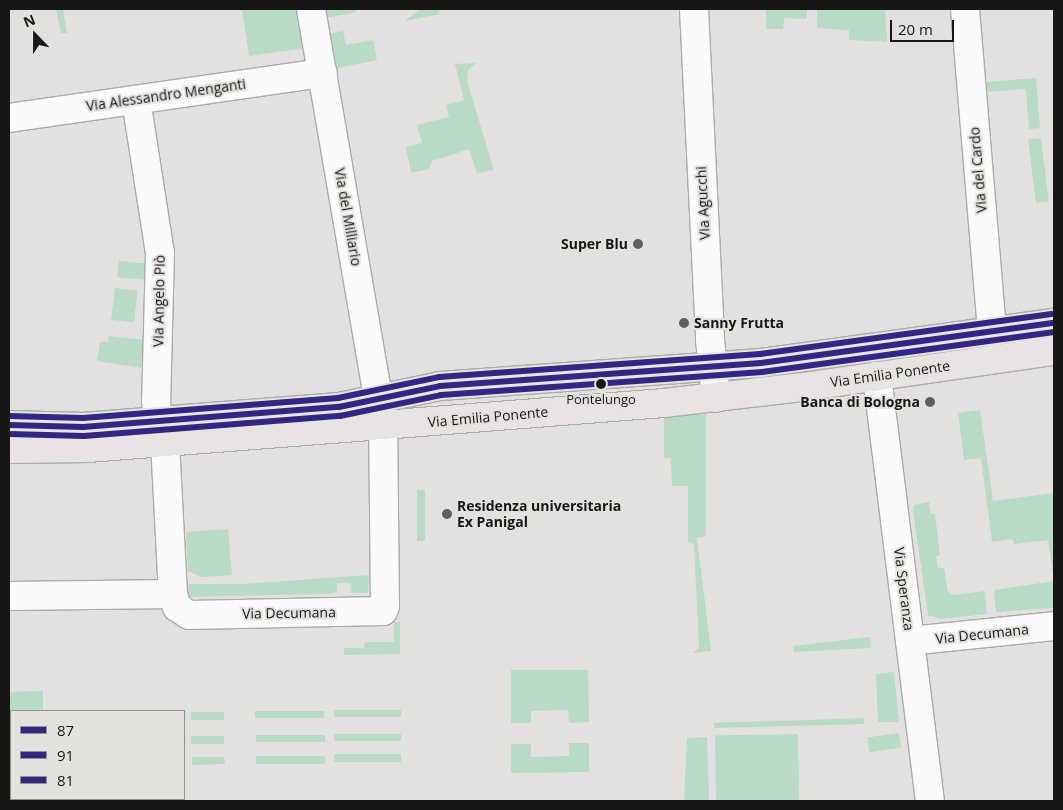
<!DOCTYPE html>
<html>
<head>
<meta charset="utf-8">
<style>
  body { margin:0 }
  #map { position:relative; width:1063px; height:810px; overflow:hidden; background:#e2e1df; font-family:"Open Sans",sans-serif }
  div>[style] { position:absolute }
  .green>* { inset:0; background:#b9dac5; transform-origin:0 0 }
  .roads { filter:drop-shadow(1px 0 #aaaaa9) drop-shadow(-1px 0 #aaaaa9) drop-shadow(0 1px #aaaaa9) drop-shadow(0 -1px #aaaaa9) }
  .minor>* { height:28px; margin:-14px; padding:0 14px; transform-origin:14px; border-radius:14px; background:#fbfafa }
  .major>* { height:28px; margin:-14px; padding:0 14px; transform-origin:14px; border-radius:14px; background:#eae3e4 }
  .bus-1>* { height:6px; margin:-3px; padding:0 3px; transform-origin:3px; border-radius:3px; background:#312783 }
  .bus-2>* { height:6px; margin:-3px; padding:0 3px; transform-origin:3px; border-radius:3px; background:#312783 }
  .bus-3>* { height:6px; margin:-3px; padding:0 3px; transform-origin:3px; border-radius:3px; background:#312783 }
  .dots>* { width:14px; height:14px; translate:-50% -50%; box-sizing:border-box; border:2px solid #e3e2de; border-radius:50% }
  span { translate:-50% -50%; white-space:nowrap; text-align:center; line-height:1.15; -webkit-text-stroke:4px #e3e2de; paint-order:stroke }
  .bus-label { font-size:13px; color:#171716 }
  .street-label { font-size:14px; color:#171716 }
  .poi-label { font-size:14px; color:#171716; font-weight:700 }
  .right { translate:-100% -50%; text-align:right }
  .left { translate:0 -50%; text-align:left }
  .frame { position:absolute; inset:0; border:10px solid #171716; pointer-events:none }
  .legend { position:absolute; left:10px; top:710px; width:175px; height:90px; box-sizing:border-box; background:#e3e2de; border:1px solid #91918e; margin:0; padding:6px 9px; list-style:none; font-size:15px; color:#171716 }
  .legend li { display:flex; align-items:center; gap:10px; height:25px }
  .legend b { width:25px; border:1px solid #91918e }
  .north { position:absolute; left:10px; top:10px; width:50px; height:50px; -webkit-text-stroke:4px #e3e2de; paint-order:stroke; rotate:338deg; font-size:14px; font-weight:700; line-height:20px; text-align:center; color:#171716 }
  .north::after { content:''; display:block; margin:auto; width:18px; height:22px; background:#171716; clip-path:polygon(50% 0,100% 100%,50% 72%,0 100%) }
  .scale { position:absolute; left:890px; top:20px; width:64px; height:22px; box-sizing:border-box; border:2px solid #171716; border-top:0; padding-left:6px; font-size:15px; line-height:18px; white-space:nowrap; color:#171716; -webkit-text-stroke:4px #e3e2de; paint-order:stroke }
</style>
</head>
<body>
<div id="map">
  <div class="green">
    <div style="clip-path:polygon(56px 9px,63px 9px,67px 33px,61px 33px)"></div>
    <div style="clip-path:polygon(242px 9px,301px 9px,307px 48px,249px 56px)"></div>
    <div style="clip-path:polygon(323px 9px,359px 9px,353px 13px,325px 18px)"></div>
    <div style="clip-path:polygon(420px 9px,438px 9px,440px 14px,405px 21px)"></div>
    <div style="clip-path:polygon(766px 9px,807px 9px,807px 19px,784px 18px,783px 29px,766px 29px)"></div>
    <div style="clip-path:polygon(817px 9px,885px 9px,887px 42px,849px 40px,849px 30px,817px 28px)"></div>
    <div style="clip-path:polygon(343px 31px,346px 45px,373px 40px,377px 60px,334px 69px,328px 34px)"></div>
    <div style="clip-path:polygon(476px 63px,468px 70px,467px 81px,494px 170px,477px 173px,469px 149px,432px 161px,429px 169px,411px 173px,406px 147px,422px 143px,417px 125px,449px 117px,446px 105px,464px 100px,455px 64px)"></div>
    <div style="clip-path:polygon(1036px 78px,1040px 128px,1029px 129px,1026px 89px,986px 92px,985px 82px)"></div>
    <div style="left:1041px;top:138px;width:64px;height:13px;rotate:83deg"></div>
    <div style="left:119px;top:261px;width:27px;height:16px;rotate:6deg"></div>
    <div style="left:115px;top:288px;width:23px;height:32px;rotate:7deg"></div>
    <div style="clip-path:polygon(109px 336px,146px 340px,143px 368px,97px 361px,100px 342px,108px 342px)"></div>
    <div style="clip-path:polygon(980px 410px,993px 501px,1054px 493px,1054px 608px,996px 612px,994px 590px,1054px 581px,1048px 540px,1014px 544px,1013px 539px,992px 542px,981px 458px,964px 460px,958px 413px)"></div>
    <div style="clip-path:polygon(706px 414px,706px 536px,697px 538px,711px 651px,692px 653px,699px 648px,694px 544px,688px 543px,688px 486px,672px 486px,671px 458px,664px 458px,664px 417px)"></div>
    <div style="left:417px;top:490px;width:8px;height:51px"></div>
    <div style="clip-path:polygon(929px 502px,931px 514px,935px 514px,940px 555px,936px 556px,938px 568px,944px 568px,948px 592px,953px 595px,985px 591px,987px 614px,941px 619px,928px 615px,913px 511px,914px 505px)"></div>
    <div style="clip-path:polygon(228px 529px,232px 575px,201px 577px,188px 571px,186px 532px)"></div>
    <div style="clip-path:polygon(369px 575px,368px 593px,351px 593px,350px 583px,337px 583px,337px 592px,329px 594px,190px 597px,186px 592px,189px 584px,243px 584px)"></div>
    <div style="clip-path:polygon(394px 622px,400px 622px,400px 654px,344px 655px,344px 648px,364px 648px,365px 642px,394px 642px)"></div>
    <div style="clip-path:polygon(870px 637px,871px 648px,794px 652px,793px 646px)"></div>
    <div style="clip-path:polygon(511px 670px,588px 670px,589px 722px,569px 723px,568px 710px,531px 711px,531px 723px,511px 723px)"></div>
    <div style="clip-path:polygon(894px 672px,899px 722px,878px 722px,876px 674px)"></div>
    <div style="clip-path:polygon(43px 691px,43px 711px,11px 711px,9px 725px,9px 692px)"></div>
    <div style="left:401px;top:710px;width:7px;height:67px;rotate:90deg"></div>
    <div style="left:324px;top:711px;width:7px;height:69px;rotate:90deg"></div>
    <div style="left:191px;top:712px;width:33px;height:8px"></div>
    <div style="clip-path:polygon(864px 718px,864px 724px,714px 728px,714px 723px)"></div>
    <div style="left:899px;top:733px;width:15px;height:32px;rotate:82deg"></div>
    <div style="left:401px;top:734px;width:7px;height:67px;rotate:90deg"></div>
    <div style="left:798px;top:734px;width:67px;height:83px;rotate:89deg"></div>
    <div style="left:325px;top:735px;width:7px;height:69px;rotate:90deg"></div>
    <div style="left:224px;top:736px;width:8px;height:33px;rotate:90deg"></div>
    <div style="clip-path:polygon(707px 737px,709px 801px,684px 801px,687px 738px)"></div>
    <div style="clip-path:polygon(569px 743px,589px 743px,589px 772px,511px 773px,511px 744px,531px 744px,531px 757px,569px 756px)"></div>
    <div style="left:401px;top:754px;width:8px;height:67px;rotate:90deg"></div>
    <div style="left:256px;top:756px;width:69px;height:8px"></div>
    <div style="clip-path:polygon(192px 757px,224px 757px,225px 764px,192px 765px)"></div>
  </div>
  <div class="roads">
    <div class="minor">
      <div style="left:694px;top:9px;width:331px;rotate:87.2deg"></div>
      <div style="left:710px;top:340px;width:58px;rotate:84.1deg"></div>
      <div style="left:965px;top:9px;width:324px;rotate:85.2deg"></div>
      <div style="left:136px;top:100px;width:155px;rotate:81.1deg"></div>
      <div style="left:160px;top:253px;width:148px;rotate:91.5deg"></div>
      <div style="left:156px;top:401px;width:20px;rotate:84deg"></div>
      <div style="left:158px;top:421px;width:22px;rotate:72deg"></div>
      <div style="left:165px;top:442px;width:152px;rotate:87deg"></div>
      <div style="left:173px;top:594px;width:14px;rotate:73deg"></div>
      <div style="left:177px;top:607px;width:14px;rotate:34deg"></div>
      <div style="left:189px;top:615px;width:194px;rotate:-1.2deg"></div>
      <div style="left:383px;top:611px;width:5px;rotate:-68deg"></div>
      <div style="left:385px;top:606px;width:180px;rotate:-90.6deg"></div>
      <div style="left:383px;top:426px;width:423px;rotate:-99.8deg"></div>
      <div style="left:9px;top:118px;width:317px;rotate:-8.2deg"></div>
      <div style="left:877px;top:376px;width:428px;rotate:82.9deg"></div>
      <div style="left:9px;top:596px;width:164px;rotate:-0.7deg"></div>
      <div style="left:910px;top:641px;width:145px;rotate:-5.9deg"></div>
    </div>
    <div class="major">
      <div style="left:9px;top:425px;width:74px;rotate:1.5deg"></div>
      <div style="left:83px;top:427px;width:257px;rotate:-4.5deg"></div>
      <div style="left:339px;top:407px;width:103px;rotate:-11.7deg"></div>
      <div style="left:440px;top:386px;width:322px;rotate:-4.1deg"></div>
      <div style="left:761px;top:363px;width:296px;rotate:-7.8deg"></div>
      <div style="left:9px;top:449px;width:79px;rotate:-0.7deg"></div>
      <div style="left:88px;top:448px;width:578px;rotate:-4.47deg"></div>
      <div style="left:664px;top:403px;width:147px;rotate:-6.6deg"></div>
      <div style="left:810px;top:386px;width:246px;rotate:-8.2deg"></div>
    </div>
  </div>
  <div class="bus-1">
    <div style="left:9px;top:425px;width:74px;rotate:1.5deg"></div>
    <div style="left:83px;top:427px;width:257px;rotate:-4.5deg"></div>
    <div style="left:339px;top:407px;width:103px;rotate:-11.7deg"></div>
    <div style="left:440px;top:386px;width:322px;rotate:-4.1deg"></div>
    <div style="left:761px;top:363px;width:296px;rotate:-7.8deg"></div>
  </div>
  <div class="bus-2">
    <div style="left:9px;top:434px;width:75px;rotate:1.5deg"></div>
    <div style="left:84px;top:436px;width:257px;rotate:-4.5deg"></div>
    <div style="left:340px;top:416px;width:103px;rotate:-11.7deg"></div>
    <div style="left:441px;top:395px;width:322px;rotate:-4.1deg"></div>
    <div style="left:762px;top:372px;width:295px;rotate:-7.8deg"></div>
  </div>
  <div class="bus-3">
    <div style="left:9px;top:416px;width:74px;rotate:1.5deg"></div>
    <div style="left:83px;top:418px;width:256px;rotate:-4.5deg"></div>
    <div style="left:338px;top:398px;width:103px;rotate:-11.7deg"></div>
    <div style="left:439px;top:377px;width:322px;rotate:-4.1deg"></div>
    <div style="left:760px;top:354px;width:296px;rotate:-7.8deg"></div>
  </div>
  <div class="dots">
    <div style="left:638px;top:244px;background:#5e5e5c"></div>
    <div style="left:684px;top:323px;background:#5e5e5c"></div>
    <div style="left:601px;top:384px;background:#171716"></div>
    <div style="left:930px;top:402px;background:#5e5e5c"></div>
    <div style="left:447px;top:514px;background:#5e5e5c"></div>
  </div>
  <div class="bus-label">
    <span style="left:601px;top:399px">Pontelungo</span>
  </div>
  <div class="street-label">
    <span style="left:166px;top:95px;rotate:-8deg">Via Alessandro Menganti</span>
    <span style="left:978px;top:170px;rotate:-95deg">Via del Cardo</span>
    <span style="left:703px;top:203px;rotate:-93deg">Via Agucchi</span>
    <span style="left:348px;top:217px;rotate:80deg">Via del Milliario</span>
    <span style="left:159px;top:301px;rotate:-89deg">Via Angelo Piò</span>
    <span style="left:890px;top:374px;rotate:-8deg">Via Emilia Ponente</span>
    <span style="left:488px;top:417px;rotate:-5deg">Via Emilia Ponente</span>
    <span style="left:904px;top:589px;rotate:83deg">Via Speranza</span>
    <span style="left:289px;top:613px;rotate:-1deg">Via Decumana</span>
    <span style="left:982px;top:634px;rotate:-6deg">Via Decumana</span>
  </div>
  <div class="poi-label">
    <span class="right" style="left:628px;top:244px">Super Blu</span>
    <span class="left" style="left:694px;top:323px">Sanny Frutta</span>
    <span class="right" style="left:920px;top:402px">Banca di Bologna</span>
    <span class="left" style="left:457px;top:514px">Residenza universitaria<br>Ex Panigal</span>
  </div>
  <div class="frame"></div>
  <ul class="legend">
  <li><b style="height:6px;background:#312783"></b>87</li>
  <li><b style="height:6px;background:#312783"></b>91</li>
  <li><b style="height:6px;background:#312783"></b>81</li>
  </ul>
  <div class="north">N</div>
  <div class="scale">20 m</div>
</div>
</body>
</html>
